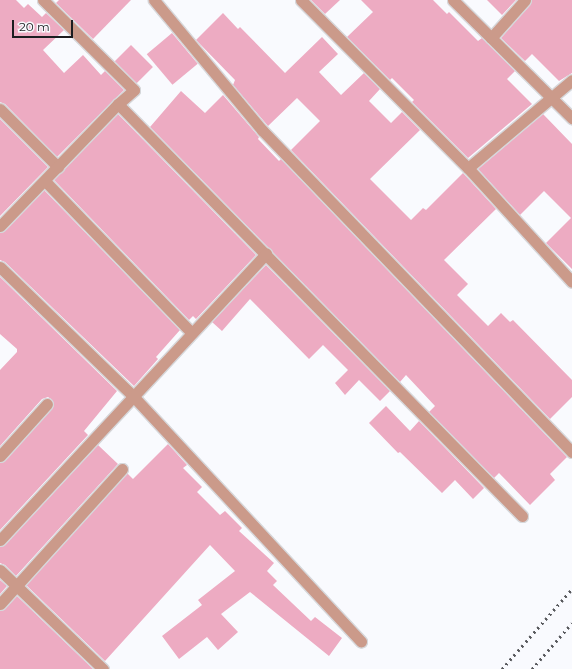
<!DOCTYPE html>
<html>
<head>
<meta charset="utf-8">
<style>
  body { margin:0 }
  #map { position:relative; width:572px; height:669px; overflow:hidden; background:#f9fafe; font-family:Montserrat,sans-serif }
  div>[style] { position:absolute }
  .building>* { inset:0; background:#edabc2; transform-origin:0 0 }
  .roads { filter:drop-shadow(1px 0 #d6d7da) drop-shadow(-1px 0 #d6d7da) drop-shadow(0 1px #d6d7da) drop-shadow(0 -1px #d6d7da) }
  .minor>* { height:11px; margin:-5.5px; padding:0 5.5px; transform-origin:5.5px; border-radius:5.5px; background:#cb9a8a }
  .rail>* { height:3px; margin-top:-1.5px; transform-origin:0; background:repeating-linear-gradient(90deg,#58595d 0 2px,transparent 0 6px) }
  span { translate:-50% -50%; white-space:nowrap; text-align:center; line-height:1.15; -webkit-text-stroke:3px #f9fafe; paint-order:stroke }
  .scale { position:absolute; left:12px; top:20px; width:61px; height:18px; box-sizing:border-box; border:2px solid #1c1d20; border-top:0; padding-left:5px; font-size:12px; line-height:14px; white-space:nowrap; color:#1c1d20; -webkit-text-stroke:3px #f9fafe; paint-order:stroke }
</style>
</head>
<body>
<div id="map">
  <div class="building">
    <div style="clip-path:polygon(0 0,16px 0,24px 8px,28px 4px,42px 17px,46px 13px,64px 30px,43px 50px,64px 73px,83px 55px,101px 75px,105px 71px,124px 90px,57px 157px,5px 104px,0 102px)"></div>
    <div style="clip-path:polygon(59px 0,131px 0,93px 39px,56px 3px)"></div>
    <div style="clip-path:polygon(311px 0,340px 0,325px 14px)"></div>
    <div style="clip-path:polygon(361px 0,433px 0,447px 14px,449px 12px,478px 41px,482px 38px,515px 71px,507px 79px,532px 104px,468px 158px,412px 102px,414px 100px,392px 78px,390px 80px,347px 37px,373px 12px)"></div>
    <div style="clip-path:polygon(487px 0,516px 0,502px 15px)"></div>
    <div style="clip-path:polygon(532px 0,572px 0,572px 73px,559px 81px,532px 54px,525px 61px,501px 38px,530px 5px)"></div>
    <div style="clip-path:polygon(223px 13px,238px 29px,240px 27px,285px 73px,322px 37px,338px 54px,319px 72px,341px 95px,364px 73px,380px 89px,369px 101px,391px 123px,402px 112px,420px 130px,370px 179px,411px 220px,423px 208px,426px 210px,463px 173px,496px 209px,444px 260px,468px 284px,457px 295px,488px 326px,501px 313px,510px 322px,513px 320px,572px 380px,572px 397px,550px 419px,291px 150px,320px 121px,297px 98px,268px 126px,233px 85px,235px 80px,196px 40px)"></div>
    <div style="left:172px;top:33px;width:40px;height:33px;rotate:50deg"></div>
    <div style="left:131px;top:45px;width:31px;height:23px;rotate:45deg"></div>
    <div style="clip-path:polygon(181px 91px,205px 113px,223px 95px,259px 137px,258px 139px,279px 161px,281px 159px,567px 457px,550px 474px,555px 480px,530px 505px,499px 473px,494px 478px,429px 412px,435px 406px,406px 375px,400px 382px,150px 127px)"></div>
    <div style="clip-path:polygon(118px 114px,256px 255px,196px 319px,193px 316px,189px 320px,54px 180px)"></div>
    <div style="clip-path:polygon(543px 114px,572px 144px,572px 269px,546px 243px,571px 218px,544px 191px,520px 215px,478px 169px)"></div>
    <div style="clip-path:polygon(0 119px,48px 167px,0 216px)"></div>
    <div style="clip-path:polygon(44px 190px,180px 330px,156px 357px,158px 359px,134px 386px,5px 262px,0 260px,0 233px,5px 231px)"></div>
    <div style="clip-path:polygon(266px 265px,390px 391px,380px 401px,359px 380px,345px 395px,335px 383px,348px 370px,323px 345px,309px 359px,250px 299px,222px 331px,212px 322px)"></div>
    <div style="clip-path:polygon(0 277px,117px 391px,84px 431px,88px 435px,0 530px,0 463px,5px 461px,54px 405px,51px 399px,48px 397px,42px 399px,0 446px,0 370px,17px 352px,17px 349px,0 334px)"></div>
    <div style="clip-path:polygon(386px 406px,410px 431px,419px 421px,484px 488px,473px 499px,455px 480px,442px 493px,400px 452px,398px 453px,369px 423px)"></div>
    <div style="clip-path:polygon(168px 444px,187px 465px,183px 468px,202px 487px,197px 492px,220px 515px,225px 511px,242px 528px,239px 531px,274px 563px,267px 571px,277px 581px,273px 585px,311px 621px,315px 617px,342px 638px,329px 656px,250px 592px,221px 614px,238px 632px,218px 650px,207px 637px,179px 659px,162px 636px,202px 605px,198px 600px,235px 571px,210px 545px,105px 661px,26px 585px,127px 473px,133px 479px)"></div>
    <div style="clip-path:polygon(98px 445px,118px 464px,16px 576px,5px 565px,0 563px,0 547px,5px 545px)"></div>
    <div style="clip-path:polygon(0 580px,7px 586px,0 594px)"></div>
    <div style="clip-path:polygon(17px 596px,93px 669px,0 669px,0 611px,5px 609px)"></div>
  </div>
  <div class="roads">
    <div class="minor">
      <div style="left:154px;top:0;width:169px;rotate:50.3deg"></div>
      <div style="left:262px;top:130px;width:447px;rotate:46.1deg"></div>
      <div style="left:301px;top:0;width:237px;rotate:45.2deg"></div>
      <div style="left:468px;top:168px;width:154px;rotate:47.6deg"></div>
      <div style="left:453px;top:0;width:168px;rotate:44.8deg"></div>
      <div style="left:491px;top:38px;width:51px;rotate:-48.2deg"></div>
      <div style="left:118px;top:104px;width:577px;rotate:45.56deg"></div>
      <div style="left:0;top:109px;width:82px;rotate:45deg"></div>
      <div style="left:468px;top:168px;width:136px;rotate:-40.2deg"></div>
      <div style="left:45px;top:181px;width:211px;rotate:46deg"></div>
      <div style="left:0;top:226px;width:170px;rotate:-46deg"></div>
      <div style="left:118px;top:104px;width:21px;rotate:-41deg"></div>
      <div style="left:134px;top:90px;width:128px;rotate:-135.3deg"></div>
      <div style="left:0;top:267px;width:185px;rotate:44.1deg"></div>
      <div style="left:133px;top:396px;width:335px;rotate:47.1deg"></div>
      <div style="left:0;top:456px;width:70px;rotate:-47.9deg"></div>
      <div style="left:0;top:540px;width:391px;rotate:-47.1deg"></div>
      <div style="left:0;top:570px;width:143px;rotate:43.9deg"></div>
      <div style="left:0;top:604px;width:182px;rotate:-47.9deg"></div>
    </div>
  </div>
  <div class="rail">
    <div style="left:502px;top:669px;width:106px;rotate:-48.8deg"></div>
    <div style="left:532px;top:669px;width:61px;rotate:-49deg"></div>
  </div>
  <div class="scale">20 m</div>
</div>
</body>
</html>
